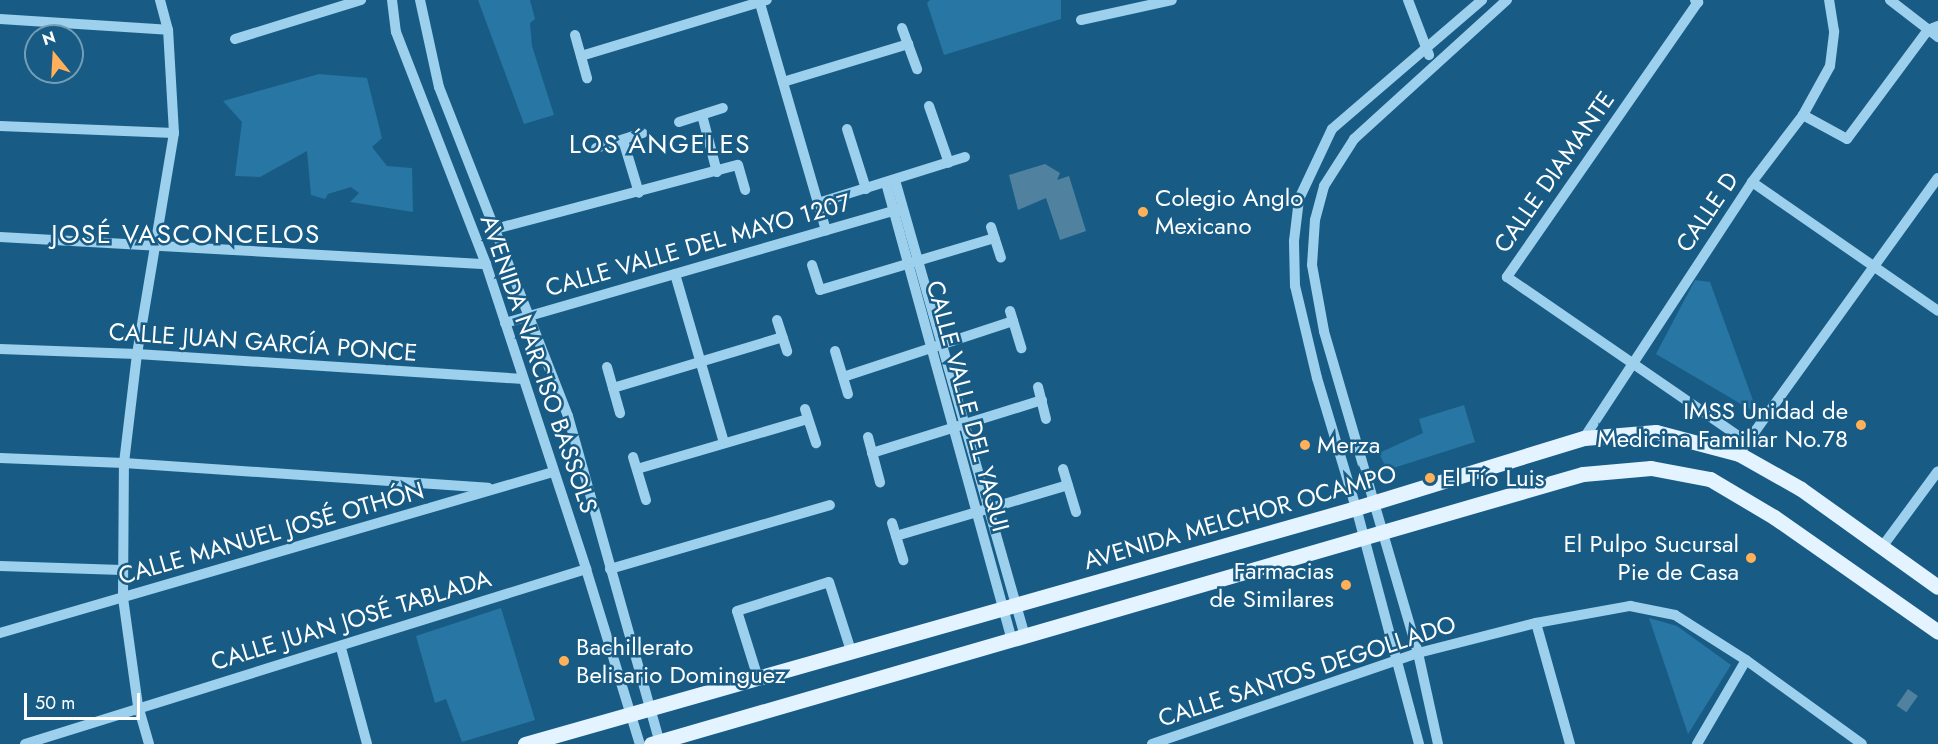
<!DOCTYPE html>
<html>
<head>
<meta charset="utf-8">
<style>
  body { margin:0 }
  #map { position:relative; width:1938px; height:744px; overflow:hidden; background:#185c85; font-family:Jost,sans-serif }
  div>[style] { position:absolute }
  .green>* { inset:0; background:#2776a3 }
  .water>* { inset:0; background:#50829f; transform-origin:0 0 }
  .minor>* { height:10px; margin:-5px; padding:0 5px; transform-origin:5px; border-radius:5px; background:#9dd0ed }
  .major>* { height:15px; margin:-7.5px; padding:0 7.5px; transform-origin:7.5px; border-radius:7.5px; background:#e3f3ff }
  .dots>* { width:16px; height:16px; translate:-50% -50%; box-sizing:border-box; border:3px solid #185c85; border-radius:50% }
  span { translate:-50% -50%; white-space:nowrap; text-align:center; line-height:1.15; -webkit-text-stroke:5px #185c85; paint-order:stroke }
  .street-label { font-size:24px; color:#fff }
  .poi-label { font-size:24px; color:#fff }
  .left { translate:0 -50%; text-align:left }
  .right { translate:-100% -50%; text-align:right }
  .neighbourhood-label { font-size:26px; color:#fff; letter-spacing:1.5px }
  .north { position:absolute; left:24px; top:24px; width:60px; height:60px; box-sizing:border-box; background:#185c85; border:2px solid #749db6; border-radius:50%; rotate:342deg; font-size:16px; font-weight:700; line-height:24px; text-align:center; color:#fff }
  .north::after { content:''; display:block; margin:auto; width:21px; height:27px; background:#ffb059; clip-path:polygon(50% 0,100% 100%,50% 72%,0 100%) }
  .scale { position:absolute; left:24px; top:693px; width:116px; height:27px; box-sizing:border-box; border:3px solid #fff; border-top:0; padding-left:8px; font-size:18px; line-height:21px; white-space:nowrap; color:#fff; -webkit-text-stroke:4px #185c85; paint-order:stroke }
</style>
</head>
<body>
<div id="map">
  <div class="green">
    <div style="clip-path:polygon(478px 0,530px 0,535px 19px,530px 23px,532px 46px,554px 115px,524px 124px)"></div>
    <div style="clip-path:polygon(930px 0,1061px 0,1061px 19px,944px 55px,927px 3px)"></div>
    <div style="clip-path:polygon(319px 74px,367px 78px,382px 138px,372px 147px,387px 166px,412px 168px,413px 212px,350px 202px,359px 193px,351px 187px,328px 194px,325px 199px,311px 195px,307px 151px,260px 177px,235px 176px,242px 122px,223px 101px)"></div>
    <div style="clip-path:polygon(1695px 280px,1710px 282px,1758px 414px,1656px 354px)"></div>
    <div style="clip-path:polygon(1464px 405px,1475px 442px,1387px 470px,1379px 453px,1423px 433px,1419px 419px)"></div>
    <div style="clip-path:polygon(501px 608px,535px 720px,462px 742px,446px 699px,435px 703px,416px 636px)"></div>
    <div style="clip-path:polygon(1649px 618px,1677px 626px,1731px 665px,1688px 734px)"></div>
  </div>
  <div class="water">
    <div style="clip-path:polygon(1045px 164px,1060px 173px,1057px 180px,1069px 176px,1086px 231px,1060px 240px,1046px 198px,1018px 210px,1009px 175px)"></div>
    <div style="left:1908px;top:689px;width:12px;height:20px;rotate:35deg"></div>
  </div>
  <div class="minor">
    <div style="left:392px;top:0;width:32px;rotate:83deg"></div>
    <div style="left:396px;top:32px;width:249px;rotate:68.8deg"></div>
    <div style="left:486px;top:264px;width:321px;rotate:71.8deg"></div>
    <div style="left:586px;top:569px;width:183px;rotate:72.9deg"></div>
    <div style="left:420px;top:0;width:89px;rotate:77.7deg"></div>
    <div style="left:439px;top:87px;width:353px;rotate:68.6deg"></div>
    <div style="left:568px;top:416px;width:341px;rotate:74.3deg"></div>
    <div style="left:759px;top:0;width:240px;rotate:73.8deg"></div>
    <div style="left:1408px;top:0;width:59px;rotate:69.1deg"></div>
    <div style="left:1695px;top:0;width:4px;rotate:34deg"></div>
    <div style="left:1698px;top:2px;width:335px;rotate:124.8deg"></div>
    <div style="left:1507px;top:277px;width:291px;rotate:34.5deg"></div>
    <div style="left:1890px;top:0;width:61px;rotate:37.6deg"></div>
    <div style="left:0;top:19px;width:168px;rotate:3.7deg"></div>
    <div style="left:1081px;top:20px;width:93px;rotate:-12.4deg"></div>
    <div style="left:902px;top:28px;width:44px;rotate:69.9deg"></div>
    <div style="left:575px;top:35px;width:45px;rotate:74.4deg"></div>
    <div style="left:235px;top:39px;width:132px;rotate:-17.2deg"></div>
    <div style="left:581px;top:56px;width:194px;rotate:-16.8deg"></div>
    <div style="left:783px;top:82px;width:131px;rotate:-16.9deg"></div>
    <div style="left:929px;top:106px;width:60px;rotate:70.7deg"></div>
    <div style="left:702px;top:115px;width:59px;rotate:75.3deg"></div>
    <div style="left:1803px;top:115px;width:50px;rotate:28.6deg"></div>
    <div style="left:1847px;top:139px;width:136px;rotate:-53.4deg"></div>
    <div style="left:1928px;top:30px;width:11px;rotate:-22deg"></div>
    <div style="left:679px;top:122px;width:46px;rotate:-17.7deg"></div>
    <div style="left:0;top:126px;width:174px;rotate:2.3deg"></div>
    <div style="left:847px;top:129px;width:63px;rotate:72.4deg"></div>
    <div style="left:623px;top:140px;width:55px;rotate:73.2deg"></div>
    <div style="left:596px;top:148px;width:49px;rotate:-17.7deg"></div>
    <div style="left:895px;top:180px;width:475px;rotate:74.1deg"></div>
    <div style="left:1752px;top:182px;width:226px;rotate:34.7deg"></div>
    <div style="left:886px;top:183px;width:475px;rotate:74.6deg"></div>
    <div style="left:818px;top:203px;width:154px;rotate:-17.4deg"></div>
    <div style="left:991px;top:227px;width:32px;rotate:72deg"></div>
    <div style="left:495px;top:229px;width:251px;rotate:-14.8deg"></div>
    <div style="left:738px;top:165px;width:26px;rotate:74deg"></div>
    <div style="left:0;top:237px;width:487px;rotate:3.2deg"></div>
    <div style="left:812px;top:265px;width:26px;rotate:72deg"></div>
    <div style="left:820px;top:290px;width:182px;rotate:-16.6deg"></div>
    <div style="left:675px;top:274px;width:176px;rotate:73.8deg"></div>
    <div style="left:1010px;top:311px;width:39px;rotate:73deg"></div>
    <div style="left:777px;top:320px;width:33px;rotate:72deg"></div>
    <div style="left:505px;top:323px;width:411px;rotate:-16.1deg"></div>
    <div style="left:0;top:349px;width:137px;rotate:2.1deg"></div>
    <div style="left:137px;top:354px;width:387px;rotate:3.7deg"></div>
    <div style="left:835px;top:351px;width:45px;rotate:73.2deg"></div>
    <div style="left:607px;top:367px;width:48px;rotate:74.2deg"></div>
    <div style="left:843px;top:377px;width:179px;rotate:-18.2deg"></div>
    <div style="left:1038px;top:387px;width:33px;rotate:76deg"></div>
    <div style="left:613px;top:388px;width:177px;rotate:-16.7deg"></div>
    <div style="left:805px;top:409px;width:36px;rotate:72deg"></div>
    <div style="left:868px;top:437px;width:47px;rotate:75.1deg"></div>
    <div style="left:1584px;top:438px;width:306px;rotate:-56.7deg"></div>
    <div style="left:1752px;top:182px;width:84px;rotate:-52.7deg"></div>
    <div style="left:1803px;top:115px;width:56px;rotate:-61.1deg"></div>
    <div style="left:1830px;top:66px;width:35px;rotate:-83deg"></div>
    <div style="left:1834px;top:31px;width:31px;rotate:-99deg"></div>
    <div style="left:1743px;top:448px;width:333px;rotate:-54.2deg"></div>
    <div style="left:872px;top:453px;width:178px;rotate:-17.3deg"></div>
    <div style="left:633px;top:457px;width:45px;rotate:73.2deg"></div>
    <div style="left:0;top:458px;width:124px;rotate:2.3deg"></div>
    <div style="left:124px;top:463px;width:365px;rotate:3.9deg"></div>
    <div style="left:637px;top:469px;width:178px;rotate:-16.3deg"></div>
    <div style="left:1063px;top:469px;width:45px;rotate:73.2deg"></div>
    <div style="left:892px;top:523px;width:39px;rotate:73deg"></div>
    <div style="left:896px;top:536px;width:179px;rotate:-16.5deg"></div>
    <div style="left:1882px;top:547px;width:94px;rotate:-53.6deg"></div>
    <div style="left:0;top:566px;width:122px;rotate:1.9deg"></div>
    <div style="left:610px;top:569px;width:229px;rotate:-16.2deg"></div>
    <div style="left:1536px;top:623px;width:126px;rotate:74.3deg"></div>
    <div style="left:0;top:633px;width:576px;rotate:-16.23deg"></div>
    <div style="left:341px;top:648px;width:99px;rotate:74.8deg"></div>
    <div style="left:758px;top:678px;width:70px;rotate:-107.4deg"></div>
    <div style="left:737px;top:611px;width:96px;rotate:-17.5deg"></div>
    <div style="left:829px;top:582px;width:72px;rotate:72.3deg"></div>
    <div style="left:25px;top:744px;width:588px;rotate:-17.32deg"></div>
    <div style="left:149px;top:744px;width:40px;rotate:-106deg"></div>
    <div style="left:138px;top:706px;width:109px;rotate:-97.9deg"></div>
    <div style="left:123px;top:598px;width:135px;rotate:-89.6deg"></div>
    <div style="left:124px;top:463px;width:110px;rotate:-83.2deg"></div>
    <div style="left:137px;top:354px;width:224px;rotate:-80.5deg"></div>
    <div style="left:174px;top:133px;width:103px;rotate:-93.3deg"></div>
    <div style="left:168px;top:30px;width:31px;rotate:-105deg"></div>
    <div style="left:1152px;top:744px;width:281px;rotate:-18.9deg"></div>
    <div style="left:1418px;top:653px;width:122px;rotate:-14.3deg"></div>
    <div style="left:1536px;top:623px;width:96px;rotate:-10.3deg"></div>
    <div style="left:1630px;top:606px;width:46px;rotate:11.3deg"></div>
    <div style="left:1675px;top:615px;width:84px;rotate:32.4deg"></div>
    <div style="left:1746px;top:660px;width:143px;rotate:35.9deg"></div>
    <div style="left:1419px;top:744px;width:244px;rotate:-104.9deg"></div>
    <div style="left:1356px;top:508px;width:136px;rotate:-106.7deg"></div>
    <div style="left:1317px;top:378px;width:95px;rotate:-103.4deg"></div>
    <div style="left:1295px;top:286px;width:45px;rotate:-91.3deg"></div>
    <div style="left:1294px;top:241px;width:42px;rotate:-83.2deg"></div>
    <div style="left:1299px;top:199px;width:77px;rotate:-64.8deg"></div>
    <div style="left:1332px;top:129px;width:198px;rotate:-40.7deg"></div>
    <div style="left:1438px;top:744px;width:93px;rotate:-102.4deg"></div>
    <div style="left:1418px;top:653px;width:335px;rotate:-106.3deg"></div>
    <div style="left:1324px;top:331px;width:67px;rotate:-100.3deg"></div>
    <div style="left:1312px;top:265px;width:45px;rotate:-86.2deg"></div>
    <div style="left:1315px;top:220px;width:35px;rotate:-75deg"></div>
    <div style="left:1324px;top:186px;width:56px;rotate:-57.4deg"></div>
    <div style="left:1354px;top:139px;width:207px;rotate:-42.3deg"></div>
    <div style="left:1697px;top:744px;width:97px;rotate:-59.7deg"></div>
  </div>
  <div class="major">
    <div style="left:525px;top:744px;width:864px;rotate:-15.85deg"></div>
    <div style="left:1356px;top:508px;width:239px;rotate:-17.1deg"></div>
    <div style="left:1584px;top:438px;width:72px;rotate:-4.8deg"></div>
    <div style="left:1656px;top:432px;width:86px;rotate:14.8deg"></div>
    <div style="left:1739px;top:454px;width:71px;rotate:29.4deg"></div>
    <div style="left:1801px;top:489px;width:168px;rotate:35.6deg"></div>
    <div style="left:651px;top:744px;width:970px;rotate:-16.16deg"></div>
    <div style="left:1583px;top:474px;width:68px;rotate:-5deg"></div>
    <div style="left:1651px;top:468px;width:60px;rotate:10.6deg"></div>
    <div style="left:1710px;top:479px;width:74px;rotate:30.7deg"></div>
    <div style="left:1774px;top:517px;width:200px;rotate:35deg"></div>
  </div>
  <div class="dots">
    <div style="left:1143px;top:212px;background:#ffb059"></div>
    <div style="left:1861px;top:425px;background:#ffb059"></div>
    <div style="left:1305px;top:445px;background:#ffb059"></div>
    <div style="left:1430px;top:478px;background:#ffb059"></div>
    <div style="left:1751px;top:558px;background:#ffb059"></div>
    <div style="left:1346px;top:585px;background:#ffb059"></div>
    <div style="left:564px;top:661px;background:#ffb059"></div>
  </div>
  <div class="street-label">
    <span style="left:1554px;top:172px;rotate:-55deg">CALLE DIAMANTE</span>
    <span style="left:1707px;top:212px;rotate:-56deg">CALLE D</span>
    <span style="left:698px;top:245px;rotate:-16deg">CALLE VALLE DEL MAYO 1207</span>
    <span style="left:263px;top:342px;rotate:4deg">CALLE JUAN GARCÍA PONCE</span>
    <span style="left:539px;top:364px;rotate:71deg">AVENIDA NARCISO BASSOLS</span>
    <span style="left:968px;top:406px;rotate:75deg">CALLE VALLE DEL YAQUI</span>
    <span style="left:1240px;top:517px;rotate:-16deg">AVENIDA MELCHOR OCAMPO</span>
    <span style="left:271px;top:533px;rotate:-16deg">CALLE MANUEL JOSÉ OTHÓN</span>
    <span style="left:351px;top:620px;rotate:-17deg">CALLE JUAN JOSÉ TABLADA</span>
    <span style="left:1307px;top:671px;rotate:-18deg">CALLE SANTOS DEGOLLADO</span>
  </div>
  <div class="poi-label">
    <span class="left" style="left:1155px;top:212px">Colegio Anglo<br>Mexicano</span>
    <span class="right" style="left:1848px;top:425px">IMSS Unidad de<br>Medicina Familiar No.78</span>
    <span class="left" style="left:1317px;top:445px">Merza</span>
    <span class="left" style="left:1442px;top:478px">El Tío Luis</span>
    <span class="right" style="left:1739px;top:558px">El Pulpo Sucursal<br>Pie de Casa</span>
    <span class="right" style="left:1334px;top:585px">Farmacias<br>de Similares</span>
    <span class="left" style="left:576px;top:661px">Bachillerato<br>Belisario Dominguez</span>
  </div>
  <div class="neighbourhood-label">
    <span style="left:660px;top:145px">LOS ÁNGELES</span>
    <span style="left:186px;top:235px">JOSÉ VASCONCELOS</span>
  </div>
  <div class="north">N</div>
  <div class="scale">50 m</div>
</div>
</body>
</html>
